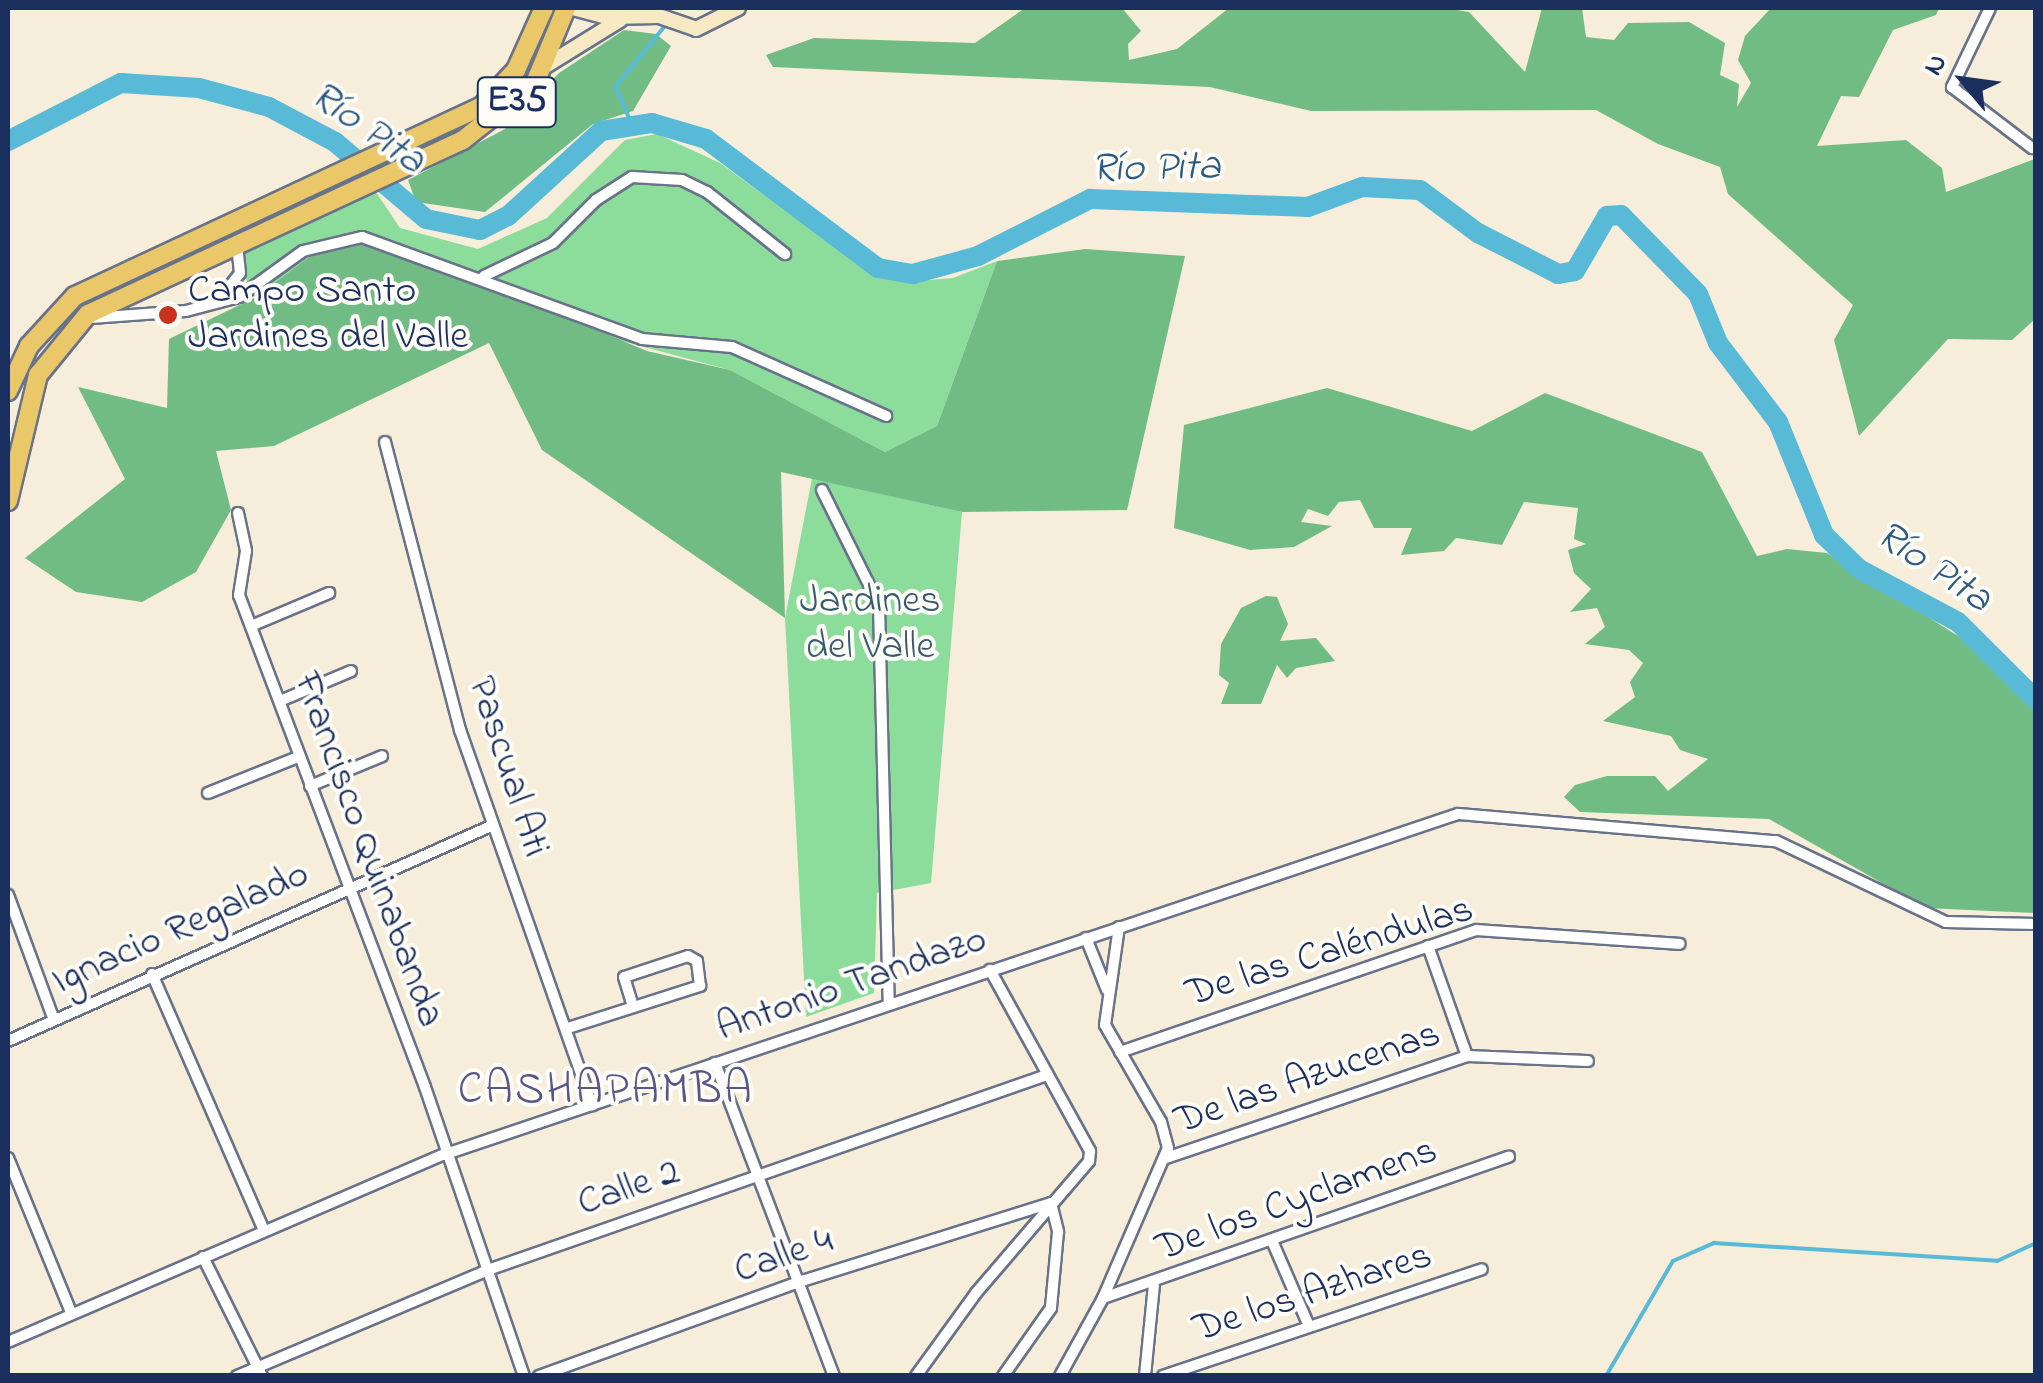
<!DOCTYPE html>
<html>
<head>
<meta charset="utf-8">
<style>
  body { margin:0 }
  #map { position:relative; width:2043px; height:1383px; overflow:hidden; background:#f6edda; font-family:"Indie Flower",sans-serif }
  div>[style] { position:absolute }
  .green>* { inset:0; background:#8cdd9c }
  .forest>* { inset:0; background:#71bc84 }
  .stream>* { height:4px; margin:-2px; padding:0 2px; transform-origin:2px; border-radius:2px; background:#58bad7 }
  .river>* { height:20px; margin:-10px; padding:0 10px; transform-origin:10px; border-radius:10px; background:#58bad7 }
  .roads { filter:drop-shadow(2px 0 #687289) drop-shadow(-2px 0 #687289) drop-shadow(0 2px #687289) drop-shadow(0 -2px #687289) }
  .street>* { height:10px; margin:-5px; padding:0 5px; transform-origin:5px; border-radius:5px; background:#fff }
  .secondary>* { height:14px; margin:-7px; padding:0 7px; transform-origin:7px; border-radius:7px; background:#f7e9c3 }
  .highway>* { height:18px; margin:-9px; padding:0 9px; transform-origin:9px; border-radius:9px; background:#eac769 }
  .dots>* { width:28px; height:28px; translate:-50% -50%; box-sizing:border-box; border:5px solid #fdfcf7; border-radius:50% }
  span { translate:-50% -50%; white-space:nowrap; text-align:center; line-height:1.15; -webkit-text-stroke:8px #fdfcf7; paint-order:stroke }
  .shield-label span { padding:2px 8px; background:#fdfcf7; border:2px solid; border-radius:8px; -webkit-text-stroke-width:0 }
  .shield-label { font-size:38px; color:#1b2f5e; font-weight:700 }
  .poi-label { font-size:40px; color:#1b2f5e }
  .left { translate:0 -50%; text-align:left }
  .park-label { font-size:40px; color:#375a6e }
  .street-label { font-size:40px; color:#1b2f5e }
  .water-label { font-size:42px; color:#2d5982; font-style:italic }
  .quarter-label { font-size:45px; color:#595687; letter-spacing:2.5px }
  .frame { position:absolute; inset:0; border:10px solid #1b2f5e; pointer-events:none }
  .north { position:absolute; left:1913px; top:30px; width:100px; height:100px; -webkit-text-stroke:8px #fdfcf7; paint-order:stroke; rotate:299deg; font-size:28px; font-weight:700; line-height:40px; text-align:center; color:#1b2f5e }
  .north::after { content:''; display:block; margin:auto; width:35px; height:45px; background:#1b2f5e; clip-path:polygon(50% 0,100% 100%,50% 72%,0 100%) }
</style>
</head>
<body>
<div id="map">
  <div class="green">
    <div style="clip-path:polygon(657px 134px,720px 163px,855px 261px,906px 282px,953px 278px,997px 261px,937px 426px,885px 452px,730px 370px,309px 257px,254px 298px,235px 251px,376px 192px,400px 228px,478px 249px,547px 218px,625px 140px)"></div>
    <div style="clip-path:polygon(812px 478px,962px 512px,931px 883px,877px 893px,874px 993px,806px 1017px,785px 618px)"></div>
  </div>
  <div class="forest">
    <div style="clip-path:polygon(1025px 8px,1122px 8px,1141px 31px,1128px 44px,1129px 60px,1177px 49px,1229px 8px,1445px 8px,1469px 12px,1525px 72px,1542px 8px,1582px 8px,1586px 37px,1614px 40px,1628px 23px,1689px 22px,1725px 43px,1720px 75px,1739px 84px,1737px 107px,1751px 83px,1738px 60px,1745px 36px,1771px 8px,1939px 8px,1936px 15px,1893px 30px,1859px 97px,1841px 96px,1817px 146px,1906px 140px,1942px 168px,1946px 192px,2035px 159px,2035px 319px,2012px 340px,1948px 339px,1859px 436px,1834px 340px,1853px 305px,1728px 194px,1720px 167px,1658px 144px,1596px 110px,1311px 111px,1210px 87px,773px 67px,766px 55px,814px 38px,975px 43px)"></div>
    <div style="clip-path:polygon(624px 30px,656px 34px,671px 46px,633px 111px,593px 124px,485px 212px,416px 202px,408px 180px,505px 129px,559px 73px)"></div>
    <div style="clip-path:polygon(352px 243px,393px 246px,647px 351px,730px 370px,885px 452px,937px 426px,997px 261px,1085px 249px,1185px 256px,1127px 510px,962px 512px,781px 472px,785px 618px,542px 450px,489px 343px,274px 446px,216px 451px,231px 510px,196px 572px,142px 602px,76px 592px,25px 558px,125px 479px,78px 387px,167px 408px,169px 339px,254px 298px,309px 257px)"></div>
    <div style="clip-path:polygon(1327px 388px,1472px 431px,1545px 393px,1702px 452px,1757px 556px,1787px 549px,1827px 553px,2035px 685px,2035px 913px,1926px 908px,1769px 819px,1580px 812px,1564px 797px,1575px 785px,1607px 776px,1655px 776px,1668px 791px,1708px 759px,1680px 750px,1671px 736px,1603px 721px,1635px 697px,1630px 682px,1643px 663px,1629px 650px,1585px 644px,1605px 627px,1597px 608px,1570px 612px,1591px 589px,1574px 573px,1568px 550px,1586px 544px,1574px 539px,1578px 508px,1524px 502px,1502px 545px,1456px 538px,1444px 551px,1401px 555px,1412px 528px,1374px 528px,1360px 500px,1339px 502px,1328px 516px,1308px 509px,1301px 522px,1332px 526px,1294px 547px,1250px 550px,1174px 528px,1184px 425px)"></div>
    <div style="clip-path:polygon(1266px 596px,1277px 597px,1288px 624px,1280px 641px,1316px 638px,1335px 661px,1296px 668px,1287px 678px,1277px 665px,1261px 704px,1221px 704px,1229px 683px,1219px 675px,1221px 644px,1241px 608px)"></div>
  </div>
  <div class="stream">
    <div style="left:630px;top:120px;width:36px;rotate:-114deg"></div>
    <div style="left:615px;top:87px;width:84px;rotate:-50.8deg"></div>
    <div style="left:1606px;top:1376px;width:133px;rotate:-59.8deg"></div>
    <div style="left:1673px;top:1261px;width:45px;rotate:-23.7deg"></div>
    <div style="left:1714px;top:1243px;width:284px;rotate:3.6deg"></div>
    <div style="left:1997px;top:1261px;width:43px;rotate:-24.8deg"></div>
  </div>
  <div class="river">
    <div style="left:8px;top:141px;width:127px;rotate:-27.2deg"></div>
    <div style="left:121px;top:83px;width:78px;rotate:3.7deg"></div>
    <div style="left:199px;top:88px;width:73px;rotate:15.2deg"></div>
    <div style="left:269px;top:107px;width:75px;rotate:27.9deg"></div>
    <div style="left:335px;top:142px;width:119px;rotate:40.2deg"></div>
    <div style="left:426px;top:219px;width:55px;rotate:11.5deg"></div>
    <div style="left:480px;top:230px;width:31px;rotate:-27deg"></div>
    <div style="left:508px;top:216px;width:126px;rotate:-42.4deg"></div>
    <div style="left:601px;top:131px;width:52px;rotate:-8.9deg"></div>
    <div style="left:652px;top:123px;width:56px;rotate:16.5deg"></div>
    <div style="left:706px;top:139px;width:215px;rotate:36.9deg"></div>
    <div style="left:878px;top:268px;width:36px;rotate:10deg"></div>
    <div style="left:913px;top:274px;width:67px;rotate:-15.5deg"></div>
    <div style="left:978px;top:256px;width:126px;rotate:-27deg"></div>
    <div style="left:1090px;top:199px;width:218px;rotate:2.1deg"></div>
    <div style="left:1308px;top:207px;width:58px;rotate:-20.3deg"></div>
    <div style="left:1362px;top:187px;width:58px;rotate:3deg"></div>
    <div style="left:1420px;top:190px;width:72px;rotate:36.6deg"></div>
    <div style="left:1478px;top:233px;width:90px;rotate:27.1deg"></div>
    <div style="left:1558px;top:274px;width:17px;rotate:-10deg"></div>
    <div style="left:1575px;top:271px;width:64px;rotate:-59.8deg"></div>
    <div style="left:1607px;top:216px;width:14px;rotate:-4deg"></div>
    <div style="left:1621px;top:215px;width:110px;rotate:45.7deg"></div>
    <div style="left:1698px;top:294px;width:53px;rotate:67.8deg"></div>
    <div style="left:1718px;top:343px;width:99px;rotate:52.8deg"></div>
    <div style="left:1778px;top:422px;width:122px;rotate:67.8deg"></div>
    <div style="left:1824px;top:535px;width:49px;rotate:44.2deg"></div>
    <div style="left:1859px;top:569px;width:112px;rotate:28.2deg"></div>
    <div style="left:1958px;top:622px;width:110px;rotate:45deg"></div>
  </div>
  <div class="roads">
    <div class="street">
      <div style="left:1990px;top:8px;width:88px;rotate:115.7deg"></div>
      <div style="left:1952px;top:87px;width:101px;rotate:37.3deg"></div>
      <div style="left:484px;top:276px;width:76px;rotate:-25.6deg"></div>
      <div style="left:553px;top:243px;width:61px;rotate:-45deg"></div>
      <div style="left:596px;top:200px;width:43px;rotate:-32.6deg"></div>
      <div style="left:632px;top:177px;width:50px;rotate:3.4deg"></div>
      <div style="left:682px;top:180px;width:28px;rotate:26deg"></div>
      <div style="left:707px;top:192px;width:100px;rotate:38.5deg"></div>
      <div style="left:219px;top:300px;width:34px;rotate:-52deg"></div>
      <div style="left:240px;top:273px;width:28px;rotate:-96deg"></div>
      <div style="left:91px;top:318px;width:95px;rotate:-4.2deg"></div>
      <div style="left:186px;top:311px;width:55px;rotate:-14.8deg"></div>
      <div style="left:239px;top:297px;width:79px;rotate:-35.7deg"></div>
      <div style="left:303px;top:251px;width:61px;rotate:-13.3deg"></div>
      <div style="left:362px;top:237px;width:298px;rotate:20deg"></div>
      <div style="left:642px;top:339px;width:90px;rotate:5.1deg"></div>
      <div style="left:732px;top:347px;width:169px;rotate:24.1deg"></div>
      <div style="left:385px;top:442px;width:298px;rotate:75.4deg"></div>
      <div style="left:460px;top:730px;width:398px;rotate:70.6deg"></div>
      <div style="left:822px;top:490px;width:128px;rotate:63.6deg"></div>
      <div style="left:879px;top:605px;width:398px;rotate:88.6deg"></div>
      <div style="left:238px;top:513px;width:39px;rotate:78deg"></div>
      <div style="left:246px;top:551px;width:45px;rotate:99deg"></div>
      <div style="left:239px;top:595px;width:526px;rotate:69.29deg"></div>
      <div style="left:425px;top:1087px;width:305px;rotate:71.1deg"></div>
      <div style="left:251px;top:626px;width:85px;rotate:-22.9deg"></div>
      <div style="left:280px;top:701px;width:77px;rotate:-22.9deg"></div>
      <div style="left:310px;top:786px;width:78px;rotate:-22.6deg"></div>
      <div style="left:208px;top:793px;width:97px;rotate:-21.8deg"></div>
      <div style="left:8px;top:895px;width:130px;rotate:69.8deg"></div>
      <div style="left:1086px;top:938px;width:56px;rotate:68deg"></div>
      <div style="left:1428px;top:946px;width:117px;rotate:70.5deg"></div>
      <div style="left:152px;top:974px;width:279px;rotate:66.4deg"></div>
      <div style="left:568px;top:1028px;width:139px;rotate:-17.7deg"></div>
      <div style="left:700px;top:986px;width:25px;rotate:-97deg"></div>
      <div style="left:697px;top:961px;width:10px;rotate:-151deg"></div>
      <div style="left:688px;top:956px;width:67px;rotate:161.8deg"></div>
      <div style="left:624px;top:977px;width:30px;rotate:73deg"></div>
      <div style="left:8px;top:1041px;width:529px;rotate:-24deg"></div>
      <div style="left:1120px;top:1052px;width:377px;rotate:-18.9deg"></div>
      <div style="left:1477px;top:930px;width:203px;rotate:3.9deg"></div>
      <div style="left:715px;top:1063px;width:335px;rotate:69.2deg"></div>
      <div style="left:8px;top:1158px;width:166px;rotate:67.8deg"></div>
      <div style="left:1166px;top:1158px;width:318px;rotate:-18.7deg"></div>
      <div style="left:1467px;top:1056px;width:121px;rotate:2.4deg"></div>
      <div style="left:1273px;top:1243px;width:90px;rotate:66.6deg"></div>
      <div style="left:203px;top:1257px;width:133px;rotate:63.6deg"></div>
      <div style="left:1103px;top:1298px;width:430px;rotate:-19.2deg"></div>
      <div style="left:8px;top:1342px;width:473px;rotate:-23.3deg"></div>
      <div style="left:443px;top:1155px;width:1071px;rotate:-18.57deg"></div>
      <div style="left:1458px;top:814px;width:319px;rotate:4.9deg"></div>
      <div style="left:1776px;top:841px;width:188px;rotate:25.5deg"></div>
      <div style="left:1946px;top:922px;width:90px;rotate:1.3deg"></div>
      <div style="left:237px;top:1376px;width:269px;rotate:-22.9deg"></div>
      <div style="left:485px;top:1271px;width:595px;rotate:-19.23deg"></div>
      <div style="left:539px;top:1376px;width:280px;rotate:-19.9deg"></div>
      <div style="left:802px;top:1281px;width:261px;rotate:-17.4deg"></div>
      <div style="left:1051px;top:1203px;width:30px;rotate:76deg"></div>
      <div style="left:1058px;top:1232px;width:76px;rotate:95.3deg"></div>
      <div style="left:1051px;top:1308px;width:83px;rotate:125.2deg"></div>
      <div style="left:916px;top:1376px;width:102px;rotate:-54.1deg"></div>
      <div style="left:976px;top:1293px;width:174px;rotate:-49.4deg"></div>
      <div style="left:1089px;top:1161px;width:10px;rotate:-84deg"></div>
      <div style="left:1090px;top:1151px;width:207px;rotate:-118.9deg"></div>
      <div style="left:1060px;top:1376px;width:89px;rotate:-61.1deg"></div>
      <div style="left:1103px;top:1298px;width:163px;rotate:-66.6deg"></div>
      <div style="left:1168px;top:1148px;width:27px;rotate:-105deg"></div>
      <div style="left:1161px;top:1122px;width:112px;rotate:-120deg"></div>
      <div style="left:1105px;top:1025px;width:99px;rotate:-81.9deg"></div>
      <div style="left:1145px;top:1376px;width:91px;rotate:-84.4deg"></div>
      <div style="left:1163px;top:1376px;width:336px;rotate:-18.5deg"></div>
    </div>
    <div class="secondary">
      <div style="left:573px;top:8px;width:34px;rotate:15deg"></div>
      <div style="left:606px;top:17px;width:53px;rotate:-1.1deg"></div>
      <div style="left:659px;top:16px;width:39px;rotate:19deg"></div>
      <div style="left:696px;top:29px;width:47px;rotate:-26.6deg"></div>
      <div style="left:547px;top:65px;width:86px;rotate:-31.7deg"></div>
    </div>
    <div class="highway">
      <div style="left:8px;top:391px;width:50px;rotate:-65deg"></div>
      <div style="left:29px;top:346px;width:68px;rotate:-47.4deg"></div>
      <div style="left:75px;top:296px;width:449px;rotate:-25deg"></div>
      <div style="left:482px;top:106px;width:50px;rotate:-46.6deg"></div>
      <div style="left:516px;top:70px;width:68px;rotate:-65.7deg"></div>
      <div style="left:8px;top:501px;width:130px;rotate:-76.6deg"></div>
      <div style="left:38px;top:375px;width:79px;rotate:-50.7deg"></div>
      <div style="left:88px;top:314px;width:413px;rotate:-24.9deg"></div>
      <div style="left:463px;top:140px;width:92px;rotate:-38.4deg"></div>
      <div style="left:535px;top:83px;width:81px;rotate:-67.5deg"></div>
    </div>
  </div>
  <div class="dots">
    <div style="left:168px;top:315px;background:#c8321e"></div>
  </div>
  <div class="shield-label">
    <span style="left:517px;top:102px">E35</span>
  </div>
  <div class="poi-label">
    <span class="left" style="left:188px;top:315px">Campo Santo<br>Jardines del Valle</span>
  </div>
  <div class="park-label">
    <span style="left:870px;top:625px">Jardines<br>del Valle</span>
  </div>
  <div class="street-label">
    <span style="left:507px;top:767px;rotate:72deg">Pascual Ati</span>
    <span style="left:367px;top:850px;rotate:70deg">Francisco Quinabanda</span>
    <span style="left:181px;top:929px;rotate:-24deg">Ignacio Regalado</span>
    <span style="left:1330px;top:953px;rotate:-17deg">De las Caléndulas</span>
    <span style="left:852px;top:985px;rotate:-19deg">Antonio Tandazo</span>
    <span style="left:1308px;top:1079px;rotate:-19deg">De las Azucenas</span>
    <span style="left:629px;top:1189px;rotate:-19deg">Calle 2</span>
    <span style="left:1297px;top:1201px;rotate:-20deg">De los Cyclamens</span>
    <span style="left:784px;top:1257px;rotate:-19deg">Calle 4</span>
    <span style="left:1313px;top:1294px;rotate:-18deg">De los Azhares</span>
  </div>
  <div class="water-label">
    <span style="left:367px;top:129px;rotate:35deg">Río Pita</span>
    <span style="left:1156px;top:169px;rotate:-1deg">Río Pita</span>
    <span style="left:1933px;top:568px;rotate:34deg">Río Pita</span>
  </div>
  <div class="quarter-label">
    <span style="left:606px;top:1092px">CASHAPAMBA</span>
  </div>
  <div class="frame"></div>
  <div class="north">N</div>
</div>
</body>
</html>
